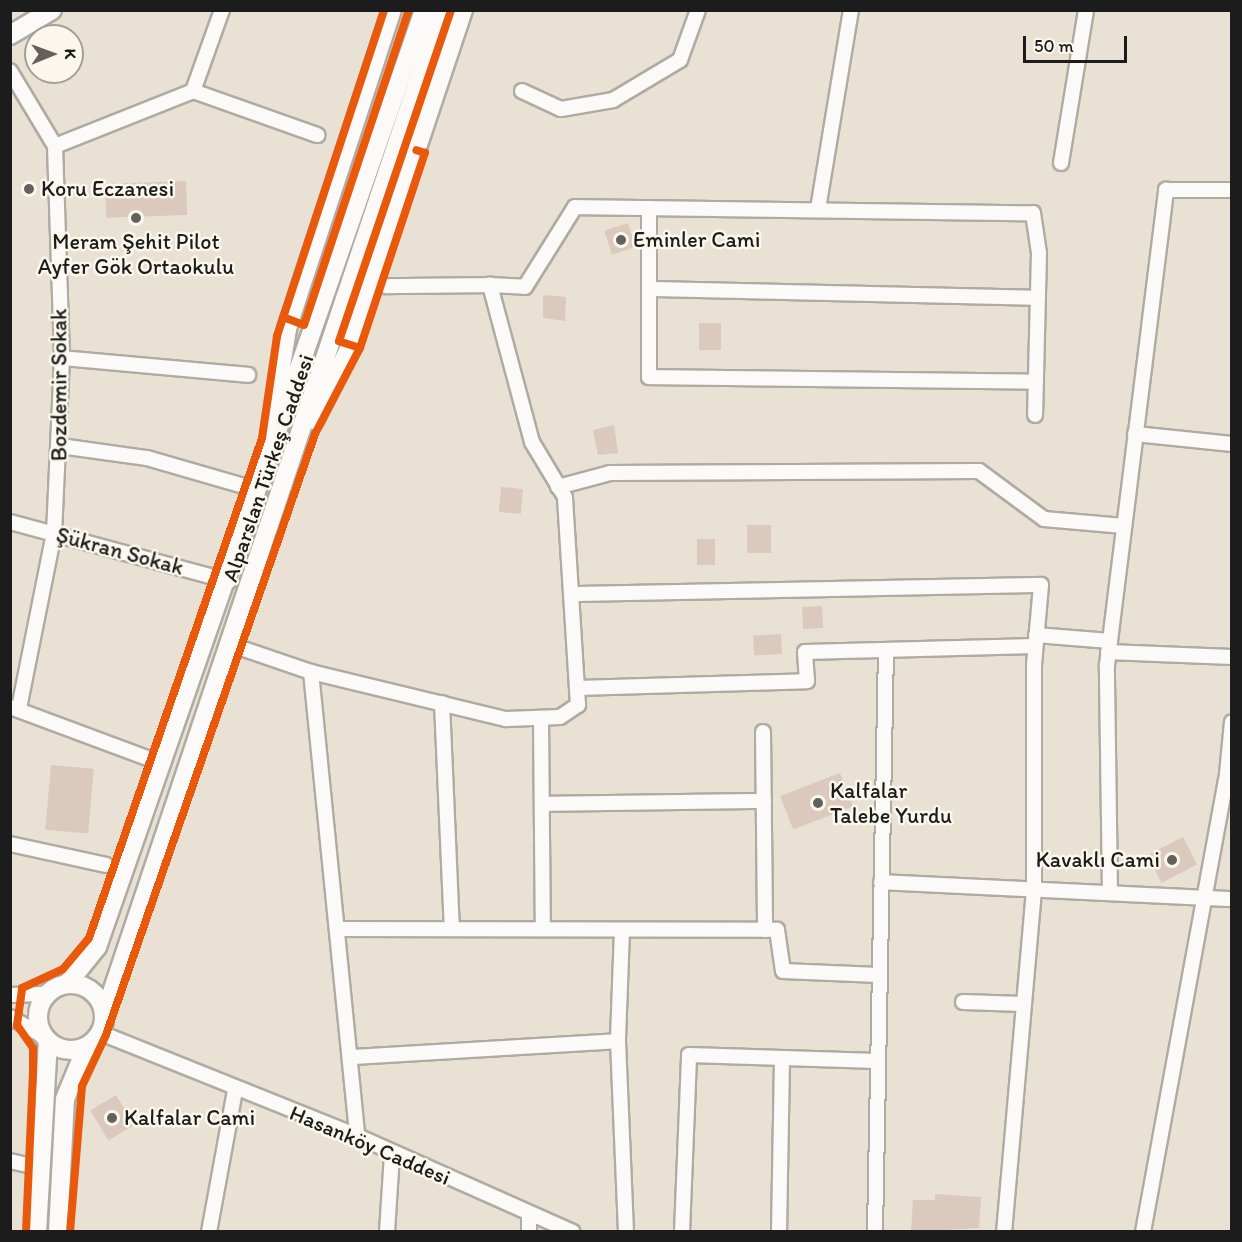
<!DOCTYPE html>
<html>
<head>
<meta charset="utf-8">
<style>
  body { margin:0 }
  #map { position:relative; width:1242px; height:1242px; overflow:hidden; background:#e9e1d3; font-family:Itim,sans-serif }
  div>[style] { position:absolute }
  .building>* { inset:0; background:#dcc9bd; transform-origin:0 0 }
  .roads { filter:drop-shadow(2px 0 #b0aba2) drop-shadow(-2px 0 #b0aba2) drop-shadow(0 2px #b0aba2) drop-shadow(0 -2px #b0aba2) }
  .minor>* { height:14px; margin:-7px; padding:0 7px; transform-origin:7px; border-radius:7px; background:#fcfaf8 }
  .major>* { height:18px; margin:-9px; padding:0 9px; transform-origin:9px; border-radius:9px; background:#fcfaf8 }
  .major>.ring { margin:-9px; padding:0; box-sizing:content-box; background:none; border:18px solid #fcfaf8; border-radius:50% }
  .cycleway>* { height:8px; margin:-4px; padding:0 4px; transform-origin:4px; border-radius:4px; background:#e8590c }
  .dots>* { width:16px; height:16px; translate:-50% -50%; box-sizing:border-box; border:3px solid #fbf7ec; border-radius:50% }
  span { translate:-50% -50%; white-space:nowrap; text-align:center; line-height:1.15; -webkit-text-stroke:5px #fbf7ec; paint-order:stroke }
  .poi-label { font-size:22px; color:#1c1c1c }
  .left { translate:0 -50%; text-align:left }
  .right { translate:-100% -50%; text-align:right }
  .street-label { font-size:22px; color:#1c1c1c }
  .frame { position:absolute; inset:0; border:12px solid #1c1c1c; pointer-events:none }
  .north { position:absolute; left:24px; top:24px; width:60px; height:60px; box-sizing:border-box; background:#fbf7ec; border:2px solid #a29f99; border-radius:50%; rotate:89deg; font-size:16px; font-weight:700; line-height:24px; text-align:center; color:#1c1c1c }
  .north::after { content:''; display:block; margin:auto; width:21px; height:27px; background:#64615c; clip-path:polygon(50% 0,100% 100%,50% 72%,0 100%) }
  .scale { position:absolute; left:1023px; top:36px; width:104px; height:27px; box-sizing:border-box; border:3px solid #1c1c1c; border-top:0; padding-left:8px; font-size:18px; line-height:21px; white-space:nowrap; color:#1c1c1c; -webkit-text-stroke:4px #fbf7ec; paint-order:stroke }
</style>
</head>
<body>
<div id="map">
  <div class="building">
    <div style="left:186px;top:181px;width:34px;height:81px;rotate:88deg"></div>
    <div style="left:628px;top:223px;width:25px;height:25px;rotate:72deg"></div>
    <div style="clip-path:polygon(543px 295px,566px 297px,565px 321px,543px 318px)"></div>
    <div style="left:699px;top:323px;width:22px;height:27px"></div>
    <div style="clip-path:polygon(614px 425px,618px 453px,598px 455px,593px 430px)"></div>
    <div style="left:501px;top:487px;width:22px;height:25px;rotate:5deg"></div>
    <div style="left:747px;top:525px;width:24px;height:28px"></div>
    <div style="left:715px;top:539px;width:26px;height:18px;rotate:90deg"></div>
    <div style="left:822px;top:606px;width:22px;height:20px;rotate:87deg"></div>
    <div style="left:781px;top:634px;width:20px;height:28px;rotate:87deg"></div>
    <div style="left:51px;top:765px;width:43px;height:65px;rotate:5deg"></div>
    <div style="left:840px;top:773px;width:36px;height:64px;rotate:69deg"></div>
    <div style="left:1183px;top:837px;width:31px;height:40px;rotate:63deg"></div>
    <div style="left:116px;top:1095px;width:35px;height:30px;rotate:59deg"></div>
    <div style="clip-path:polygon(935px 1194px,981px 1197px,979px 1228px,911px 1232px,913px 1200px,935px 1200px)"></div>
  </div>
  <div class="roads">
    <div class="minor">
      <div style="left:10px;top:71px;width:87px;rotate:59deg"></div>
      <div style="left:55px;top:146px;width:212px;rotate:88.1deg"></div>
      <div style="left:62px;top:358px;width:175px;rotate:92.6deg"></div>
      <div style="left:54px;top:533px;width:178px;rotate:101.3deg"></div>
      <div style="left:193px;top:91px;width:86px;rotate:-70.3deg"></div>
      <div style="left:522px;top:91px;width:43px;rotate:24.8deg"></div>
      <div style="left:561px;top:109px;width:53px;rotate:-9.8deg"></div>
      <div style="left:613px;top:100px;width:78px;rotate:-30.8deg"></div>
      <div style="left:680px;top:60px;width:53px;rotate:-70.2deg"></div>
      <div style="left:55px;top:146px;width:149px;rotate:-21.7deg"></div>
      <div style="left:193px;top:91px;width:132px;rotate:19.5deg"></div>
      <div style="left:1061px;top:163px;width:155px;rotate:-80.7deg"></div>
      <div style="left:649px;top:208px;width:169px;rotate:90deg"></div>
      <div style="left:649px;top:377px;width:387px;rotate:0.7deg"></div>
      <div style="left:818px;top:209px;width:202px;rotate:-80.6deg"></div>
      <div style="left:490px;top:285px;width:35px;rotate:3deg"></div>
      <div style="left:525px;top:287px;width:94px;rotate:-58deg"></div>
      <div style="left:575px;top:207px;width:458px;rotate:0.8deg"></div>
      <div style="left:1033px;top:213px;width:40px;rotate:81.5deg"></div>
      <div style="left:1039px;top:253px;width:162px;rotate:91.4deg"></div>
      <div style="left:650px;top:289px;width:388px;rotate:1.3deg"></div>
      <div style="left:62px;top:358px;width:187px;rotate:5.2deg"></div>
      <div style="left:1135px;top:434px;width:98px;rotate:5.9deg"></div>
      <div style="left:60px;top:446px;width:88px;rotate:7.9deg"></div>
      <div style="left:147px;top:458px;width:108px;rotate:16.1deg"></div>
      <div style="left:558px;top:487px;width:54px;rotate:-15.1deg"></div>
      <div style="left:610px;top:473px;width:369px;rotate:-0.3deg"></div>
      <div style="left:979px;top:471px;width:81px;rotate:36.4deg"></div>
      <div style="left:1044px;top:519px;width:80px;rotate:5deg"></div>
      <div style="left:10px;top:522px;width:227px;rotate:15.1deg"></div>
      <div style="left:571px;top:594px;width:470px;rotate:-1.1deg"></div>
      <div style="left:1041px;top:585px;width:80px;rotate:95deg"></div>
      <div style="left:1034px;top:665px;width:225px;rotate:90deg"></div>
      <div style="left:1034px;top:890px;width:343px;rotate:95deg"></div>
      <div style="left:1036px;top:635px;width:74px;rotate:4.6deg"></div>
      <div style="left:229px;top:644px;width:87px;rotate:18.9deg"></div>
      <div style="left:311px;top:672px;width:201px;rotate:13.6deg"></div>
      <div style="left:506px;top:719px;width:54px;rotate:-2.1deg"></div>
      <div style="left:560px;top:717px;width:22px;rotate:-34deg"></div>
      <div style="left:578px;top:705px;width:208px;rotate:-93.6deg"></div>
      <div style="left:565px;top:497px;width:64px;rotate:-121deg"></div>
      <div style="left:532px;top:442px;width:163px;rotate:-105deg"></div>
      <div style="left:490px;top:285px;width:104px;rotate:179.4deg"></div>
      <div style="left:1108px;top:652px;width:124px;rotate:2.3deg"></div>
      <div style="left:311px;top:672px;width:466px;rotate:84.3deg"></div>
      <div style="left:577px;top:688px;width:230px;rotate:-1.7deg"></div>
      <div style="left:807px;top:681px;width:29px;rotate:-94deg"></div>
      <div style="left:805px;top:652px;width:230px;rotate:-1.5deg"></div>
      <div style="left:442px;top:703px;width:226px;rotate:87.5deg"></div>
      <div style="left:10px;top:707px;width:163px;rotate:20.4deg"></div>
      <div style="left:541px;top:718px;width:211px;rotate:89.5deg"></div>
      <div style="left:763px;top:732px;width:198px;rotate:89.4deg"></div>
      <div style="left:542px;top:804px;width:222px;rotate:-0.8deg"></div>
      <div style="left:10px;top:844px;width:98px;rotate:12.3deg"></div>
      <div style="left:881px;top:882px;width:351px;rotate:2.8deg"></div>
      <div style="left:1110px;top:893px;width:228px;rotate:-90.8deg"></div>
      <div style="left:1107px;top:665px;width:479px;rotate:-82.9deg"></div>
      <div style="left:1166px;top:190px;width:64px"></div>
      <div style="left:338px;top:929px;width:439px;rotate:0.1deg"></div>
      <div style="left:777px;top:930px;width:41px;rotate:81.7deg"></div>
      <div style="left:783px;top:971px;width:96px;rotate:2.4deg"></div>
      <div style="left:622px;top:930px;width:111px;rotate:92.1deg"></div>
      <div style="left:618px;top:1041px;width:191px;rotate:87.6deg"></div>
      <div style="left:10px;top:995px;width:37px;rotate:-2deg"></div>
      <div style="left:963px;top:1002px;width:60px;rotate:1.9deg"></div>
      <div style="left:10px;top:1017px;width:39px;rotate:30deg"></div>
      <div style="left:101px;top:1033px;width:276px;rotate:21.9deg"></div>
      <div style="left:357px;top:1136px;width:236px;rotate:24deg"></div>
      <div style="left:352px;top:1057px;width:266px;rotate:-3.4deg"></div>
      <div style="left:10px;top:1161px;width:31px;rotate:13deg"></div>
      <div style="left:529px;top:1214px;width:18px;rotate:90deg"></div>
      <div style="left:209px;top:1232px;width:143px;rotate:-79.6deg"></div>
      <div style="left:387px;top:1232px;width:78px;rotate:-86.3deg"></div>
      <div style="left:682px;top:1232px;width:177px;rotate:-87.7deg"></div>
      <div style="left:689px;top:1055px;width:189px;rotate:1.8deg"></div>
      <div style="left:779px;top:1232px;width:174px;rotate:-89deg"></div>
      <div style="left:875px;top:1232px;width:581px;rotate:-88.92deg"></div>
      <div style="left:1143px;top:1232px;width:466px;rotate:-79.6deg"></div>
      <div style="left:1227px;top:774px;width:52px;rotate:-84.5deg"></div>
    </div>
    <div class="major">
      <div style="left:10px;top:35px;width:49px;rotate:-30.8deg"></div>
      <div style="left:314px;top:420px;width:84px;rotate:-63.7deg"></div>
      <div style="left:351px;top:345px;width:353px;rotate:-71.5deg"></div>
      <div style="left:271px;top:428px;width:100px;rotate:-80.8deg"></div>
      <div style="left:287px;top:329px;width:336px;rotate:-71.8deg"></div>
      <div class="ring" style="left:38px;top:984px;width:48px;height:48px"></div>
      <div style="left:67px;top:984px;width:48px;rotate:-51deg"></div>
      <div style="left:97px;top:947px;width:992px;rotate:-70.76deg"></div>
      <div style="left:105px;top:1013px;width:1058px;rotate:-71.43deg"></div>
      <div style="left:37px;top:1232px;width:191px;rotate:-86.7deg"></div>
      <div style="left:58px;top:1232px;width:133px;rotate:-87deg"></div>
      <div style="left:65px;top:1099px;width:55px;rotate:-67.6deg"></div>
    </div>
  </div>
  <div class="cycleway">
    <div style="left:283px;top:317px;width:22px;rotate:21deg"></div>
    <div style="left:304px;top:325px;width:332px;rotate:-71.6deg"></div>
    <div style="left:360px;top:348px;width:22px;rotate:-162deg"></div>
    <div style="left:339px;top:341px;width:349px;rotate:-71.3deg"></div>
    <div style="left:26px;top:1232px;width:160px;rotate:-87.5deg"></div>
    <div style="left:33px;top:1072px;width:24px;rotate:-90deg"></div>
    <div style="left:33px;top:1048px;width:28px;rotate:-125deg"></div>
    <div style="left:17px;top:1025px;width:37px;rotate:-82deg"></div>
    <div style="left:22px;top:988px;width:45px;rotate:-24.9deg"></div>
    <div style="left:63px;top:969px;width:40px;rotate:-50deg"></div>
    <div style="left:89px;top:938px;width:529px;rotate:-70.91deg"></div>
    <div style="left:262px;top:438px;width:103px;rotate:-81.6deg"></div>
    <div style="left:277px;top:336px;width:343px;rotate:-71.8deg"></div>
    <div style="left:70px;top:1232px;width:146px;rotate:-85.3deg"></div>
    <div style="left:82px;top:1086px;width:56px;rotate:-64.8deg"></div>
    <div style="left:106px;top:1035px;width:636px;rotate:-70.82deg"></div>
    <div style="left:315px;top:434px;width:97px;rotate:-62.4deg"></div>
    <div style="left:360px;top:348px;width:206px;rotate:-71.6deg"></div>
    <div style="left:425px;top:153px;width:9px;rotate:-162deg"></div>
  </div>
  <div class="dots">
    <div style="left:29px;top:189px;background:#64615c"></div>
    <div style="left:136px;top:218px;background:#64615c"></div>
    <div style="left:621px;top:240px;background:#64615c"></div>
    <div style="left:818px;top:803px;background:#64615c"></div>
    <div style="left:1172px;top:860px;background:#64615c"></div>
    <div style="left:112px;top:1118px;background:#64615c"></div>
  </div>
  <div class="poi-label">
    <span class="left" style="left:41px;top:189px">Koru Eczanesi</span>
    <span class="left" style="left:633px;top:240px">Eminler Cami</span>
    <span style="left:136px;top:254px">Meram Şehit Pilot<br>Ayfer Gök Ortaokulu</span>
    <span class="left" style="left:830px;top:803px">Kalfalar<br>Talebe Yurdu</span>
    <span class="right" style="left:1160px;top:860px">Kavaklı Cami</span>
    <span class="left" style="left:124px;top:1118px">Kalfalar Cami</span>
  </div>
  <div class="street-label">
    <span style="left:59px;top:385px;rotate:-90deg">Bozdemir Sokak</span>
    <span style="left:268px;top:468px;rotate:-71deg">Alparslan Türkeş Caddesi</span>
    <span style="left:120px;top:551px;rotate:15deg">Şükran Sokak</span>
    <span style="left:370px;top:1145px;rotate:23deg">Hasanköy Caddesi</span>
  </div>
  <div class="frame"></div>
  <div class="north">K</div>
  <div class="scale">50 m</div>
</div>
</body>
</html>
